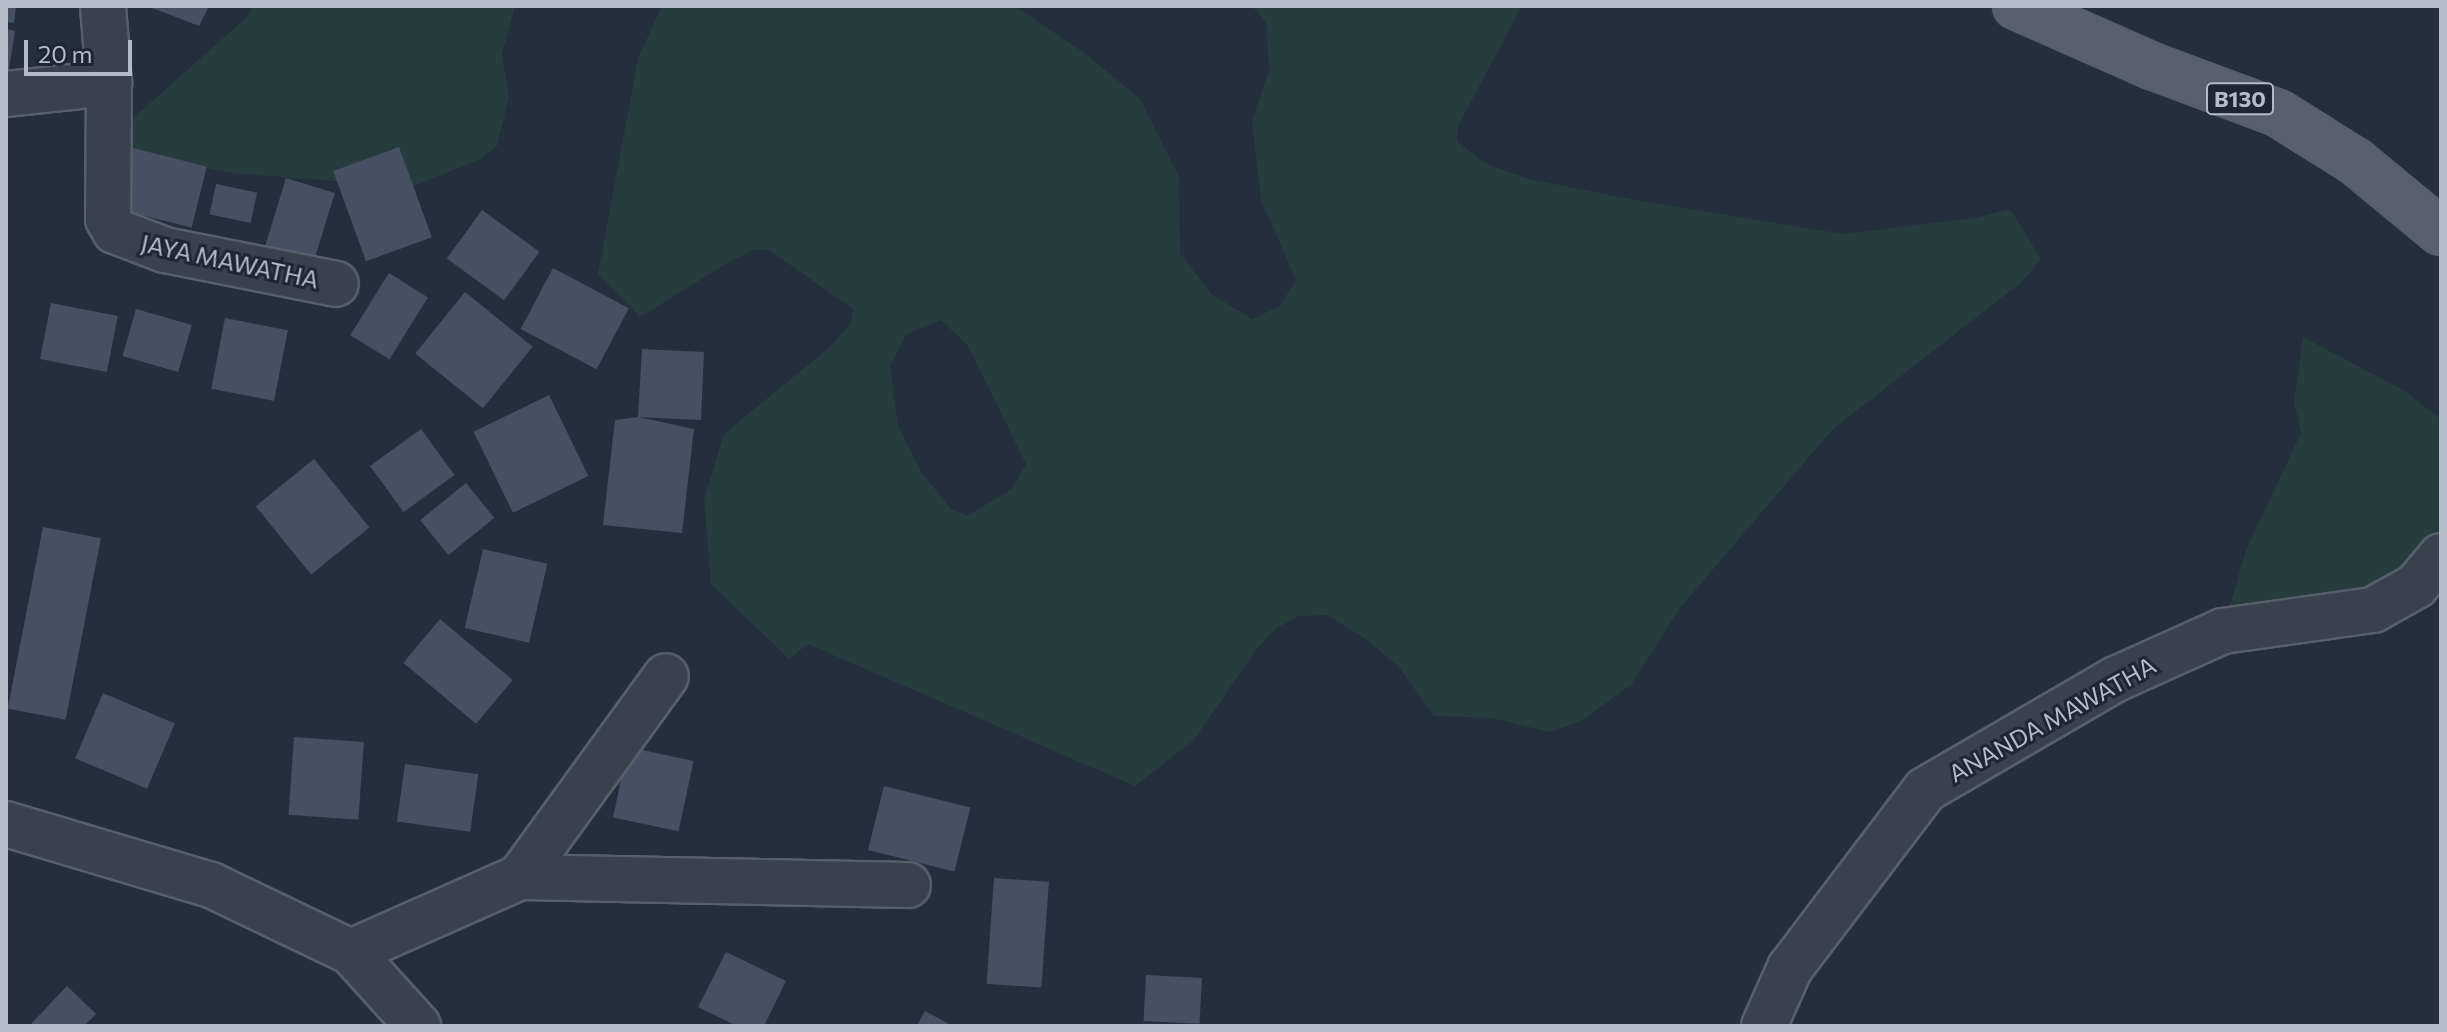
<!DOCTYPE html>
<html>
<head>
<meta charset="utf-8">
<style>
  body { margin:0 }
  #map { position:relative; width:2447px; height:1032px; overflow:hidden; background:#242f3e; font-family:Commissioner,sans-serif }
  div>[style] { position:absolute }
  .green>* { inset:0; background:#263c3f }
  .building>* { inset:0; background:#455162; transform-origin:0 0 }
  .roads { filter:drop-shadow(2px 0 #565f6c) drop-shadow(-2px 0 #565f6c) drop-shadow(0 2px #565f6c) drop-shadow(0 -2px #565f6c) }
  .minor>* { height:44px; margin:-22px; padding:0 22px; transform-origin:22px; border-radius:22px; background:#38414e }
  .primary>* { height:44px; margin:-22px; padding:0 22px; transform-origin:22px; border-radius:22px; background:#56606e }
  span { translate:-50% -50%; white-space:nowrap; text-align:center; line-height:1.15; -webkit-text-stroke:6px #1d2633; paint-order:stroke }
  .shield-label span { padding:2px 6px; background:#1d2633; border:2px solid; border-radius:6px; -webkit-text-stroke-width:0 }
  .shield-label { font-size:22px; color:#b4bcc9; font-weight:700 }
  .street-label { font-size:24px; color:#b4bcc9 }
  .frame { position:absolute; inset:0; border:8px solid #b4bcc9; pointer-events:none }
  .scale { position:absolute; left:24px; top:40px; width:108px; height:36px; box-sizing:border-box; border:4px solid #b4bcc9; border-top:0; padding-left:10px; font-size:24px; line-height:28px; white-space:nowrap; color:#b4bcc9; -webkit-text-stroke:6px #1d2633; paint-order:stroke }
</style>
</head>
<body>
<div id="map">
  <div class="green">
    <div style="clip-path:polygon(253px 6px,515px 6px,502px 54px,509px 97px,497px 146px,478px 160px,412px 187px,232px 173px,128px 152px,86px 160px,247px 17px)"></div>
    <div style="clip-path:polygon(evenodd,662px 6px,1015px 6px,1087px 55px,1140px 99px,1179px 177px,1180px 253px,1211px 294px,1252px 319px,1279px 307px,1296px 280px,1261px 200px,1252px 120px,1269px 70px,1266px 22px,1252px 6px,1522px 6px,1458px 126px,1457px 141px,1484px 163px,1529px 179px,1635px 200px,1843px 234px,1975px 218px,2010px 209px,2041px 259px,2023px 281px,1833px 429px,1680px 608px,1631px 685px,1581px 721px,1550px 732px,1492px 718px,1434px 716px,1398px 666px,1366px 639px,1327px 615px,1299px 616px,1275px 629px,1256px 650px,1194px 740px,1135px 786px,808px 644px,789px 659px,711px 584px,704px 500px,724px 434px,831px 346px,850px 324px,853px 309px,769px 250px,753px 250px,729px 262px,640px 317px,598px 274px,638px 58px,662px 6px,941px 320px,968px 346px,1026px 464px,1012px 489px,967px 516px,951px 509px,921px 472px,898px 426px,890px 367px,906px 334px,941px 320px)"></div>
    <div style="clip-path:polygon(2303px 337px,2403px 390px,2441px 419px,2441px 556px,2416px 586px,2223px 631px,2246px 550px,2301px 433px,2294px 402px)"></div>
  </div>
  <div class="building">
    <div style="clip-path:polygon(6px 6px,16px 6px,14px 23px,6px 22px)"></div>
    <div style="clip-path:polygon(147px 6px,209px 6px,199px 26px)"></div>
    <div style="clip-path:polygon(6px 29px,15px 31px,8px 76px,6px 76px)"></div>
    <div style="left:399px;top:147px;width:96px;height:70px;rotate:70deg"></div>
    <div style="left:133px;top:148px;width:76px;height:63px;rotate:14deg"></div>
    <div style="left:286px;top:178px;width:51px;height:75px;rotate:17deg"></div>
    <div style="left:216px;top:184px;width:42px;height:31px;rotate:12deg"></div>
    <div style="left:482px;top:210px;width:71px;height:60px;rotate:36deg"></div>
    <div style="left:553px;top:268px;width:86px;height:69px;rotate:28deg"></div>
    <div style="left:389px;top:273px;width:46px;height:73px;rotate:32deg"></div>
    <div style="left:465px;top:292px;width:87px;height:79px;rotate:39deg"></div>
    <div style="left:51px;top:303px;width:68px;height:57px;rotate:11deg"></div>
    <div style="left:136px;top:309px;width:58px;height:49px;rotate:16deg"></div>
    <div style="left:225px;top:318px;width:64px;height:72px;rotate:11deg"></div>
    <div style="clip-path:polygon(642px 349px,704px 352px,701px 420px,638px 417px,694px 429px,682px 533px,603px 525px,615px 420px,638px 417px)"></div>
    <div style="left:549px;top:395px;width:90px;height:84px;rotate:64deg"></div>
    <div style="left:421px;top:429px;width:57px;height:63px;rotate:54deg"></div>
    <div style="left:314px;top:459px;width:88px;height:75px;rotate:51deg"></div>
    <div style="left:466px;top:483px;width:45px;height:59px;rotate:51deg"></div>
    <div style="left:43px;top:527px;width:59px;height:185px;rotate:11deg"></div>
    <div style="left:483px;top:549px;width:66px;height:81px;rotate:13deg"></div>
    <div style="left:440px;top:619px;width:95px;height:57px;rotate:40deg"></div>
    <div style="left:103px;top:693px;width:78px;height:71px;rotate:23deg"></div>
    <div style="left:294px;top:737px;width:70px;height:78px;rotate:4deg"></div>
    <div style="left:628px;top:747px;width:67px;height:72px;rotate:12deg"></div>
    <div style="left:405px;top:764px;width:74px;height:58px;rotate:8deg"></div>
    <div style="left:884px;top:786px;width:89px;height:66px;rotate:14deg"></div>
    <div style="left:994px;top:878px;width:55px;height:106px;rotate:4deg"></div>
    <div style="clip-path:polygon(726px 952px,786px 981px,764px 1026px,737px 1026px,698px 1007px)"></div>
    <div style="left:1146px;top:975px;width:56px;height:46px;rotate:3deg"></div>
    <div style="clip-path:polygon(67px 986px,96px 1014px,84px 1026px,29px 1026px)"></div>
    <div style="clip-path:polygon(925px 1011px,953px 1026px,917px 1026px)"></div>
  </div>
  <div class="roads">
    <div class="minor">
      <div style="left:103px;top:6px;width:77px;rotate:85.5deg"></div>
      <div style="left:109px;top:83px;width:136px;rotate:90.4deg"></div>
      <div style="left:108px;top:219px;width:14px;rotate:60deg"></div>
      <div style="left:115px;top:231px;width:53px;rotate:20.8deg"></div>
      <div style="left:165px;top:250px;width:174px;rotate:11.2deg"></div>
      <div style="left:6px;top:94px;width:104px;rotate:-6.1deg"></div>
      <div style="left:6px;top:824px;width:214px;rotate:16.6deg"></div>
      <div style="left:211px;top:885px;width:155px;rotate:25.6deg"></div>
      <div style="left:351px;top:952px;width:100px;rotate:47.8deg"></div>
      <div style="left:520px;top:877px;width:248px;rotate:-54deg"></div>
      <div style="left:351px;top:952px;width:185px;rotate:-23.9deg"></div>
      <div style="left:520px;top:877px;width:388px;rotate:1.2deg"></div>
      <div style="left:1764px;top:1026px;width:64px;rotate:-65.9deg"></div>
      <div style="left:1790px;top:968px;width:223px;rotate:-52.8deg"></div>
      <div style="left:1925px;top:790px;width:221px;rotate:-30.2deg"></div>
      <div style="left:2116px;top:679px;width:117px;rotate:-24.2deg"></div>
      <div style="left:2223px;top:631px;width:151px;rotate:-8deg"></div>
      <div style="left:2373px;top:610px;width:49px;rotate:-29.2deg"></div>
      <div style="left:2416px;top:586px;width:39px;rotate:-50deg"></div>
    </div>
    <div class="primary">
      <div style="left:2016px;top:6px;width:149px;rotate:23.8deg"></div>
      <div style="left:2152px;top:66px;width:134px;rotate:20.5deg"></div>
      <div style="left:2278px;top:113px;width:92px;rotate:32.1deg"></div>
      <div style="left:2356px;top:162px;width:110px;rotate:39.5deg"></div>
    </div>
  </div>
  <div class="shield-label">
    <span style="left:2240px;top:99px">B130</span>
  </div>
  <div class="street-label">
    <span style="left:230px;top:261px;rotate:12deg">JAYA MAWATHA</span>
    <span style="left:2052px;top:719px;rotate:-29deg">ANANDA MAWATHA</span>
  </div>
  <div class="frame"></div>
  <div class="scale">20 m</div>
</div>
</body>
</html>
